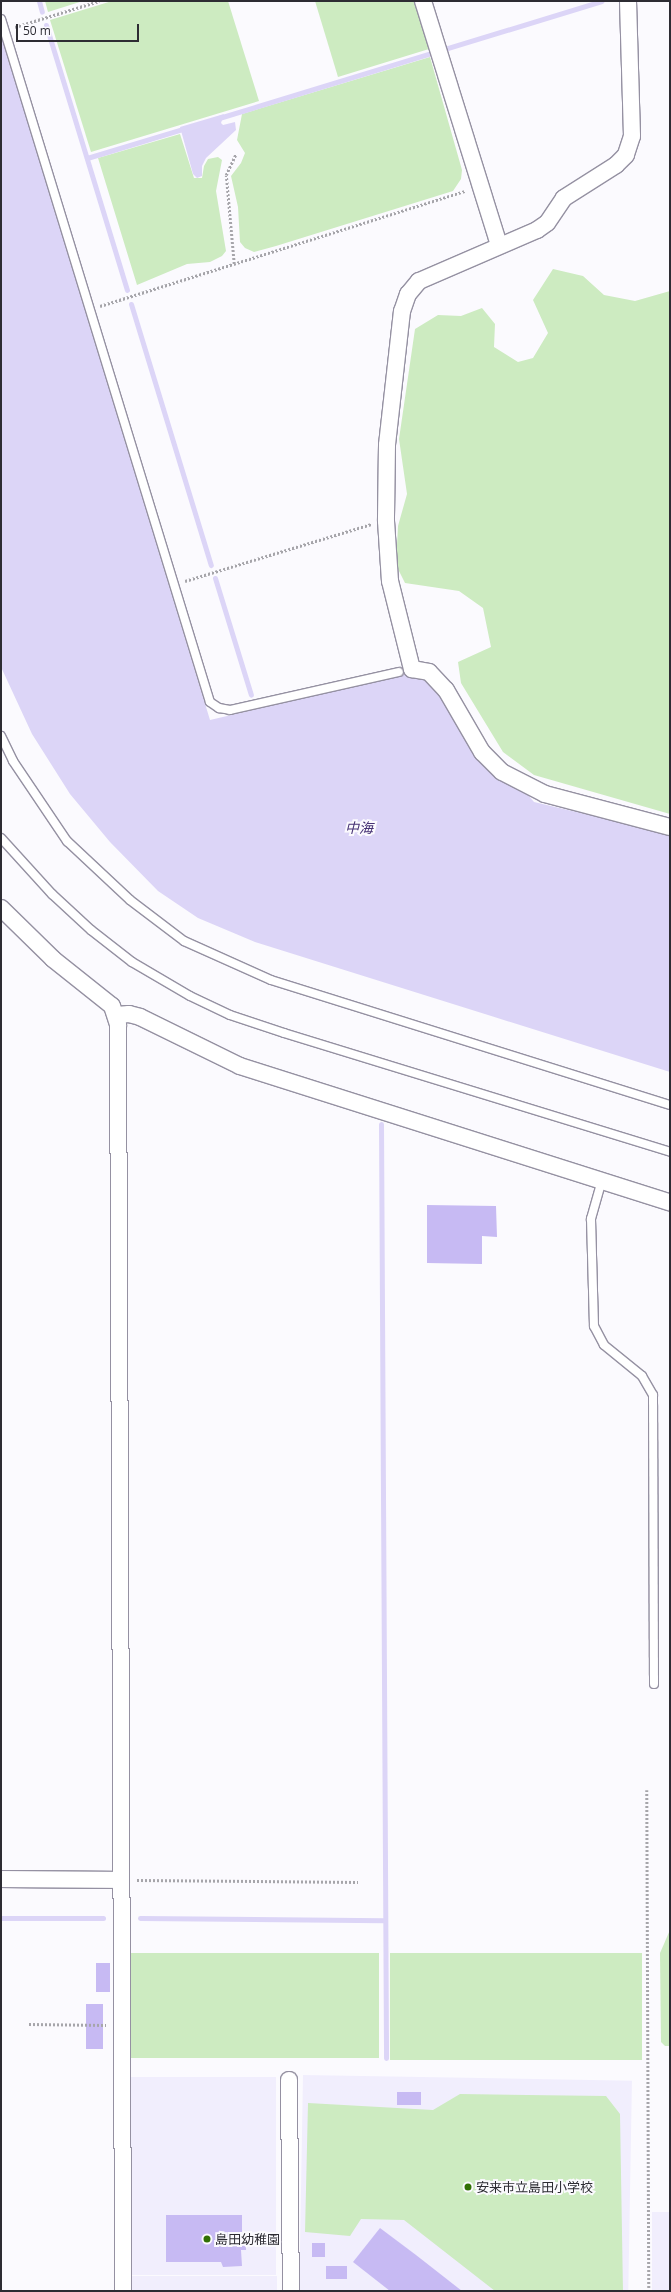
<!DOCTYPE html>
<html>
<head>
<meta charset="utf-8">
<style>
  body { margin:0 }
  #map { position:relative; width:671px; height:2292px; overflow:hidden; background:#fbfafe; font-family:"Open Sans","Noto Sans JP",sans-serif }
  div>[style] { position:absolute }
  .built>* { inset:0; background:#f1eefd; transform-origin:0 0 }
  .green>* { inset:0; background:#cdebc1; transform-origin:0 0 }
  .water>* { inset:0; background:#dcd5f7 }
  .stream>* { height:5px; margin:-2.5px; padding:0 2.5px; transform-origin:2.5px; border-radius:2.5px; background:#dcd5f7 }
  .building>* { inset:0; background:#c7baf3; transform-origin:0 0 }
  .path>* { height:2.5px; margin-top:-1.25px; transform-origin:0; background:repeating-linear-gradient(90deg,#a6a5aa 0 2px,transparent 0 4px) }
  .roads { filter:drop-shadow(1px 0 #9591a2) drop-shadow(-1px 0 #9591a2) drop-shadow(0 1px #9591a2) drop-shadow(0 -1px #9591a2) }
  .lane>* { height:8px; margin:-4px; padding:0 4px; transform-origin:4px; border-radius:4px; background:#fff }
  .street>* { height:16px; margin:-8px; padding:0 8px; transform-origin:8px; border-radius:8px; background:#fff }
  .dots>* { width:11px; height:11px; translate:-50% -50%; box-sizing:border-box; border:2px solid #fbfafe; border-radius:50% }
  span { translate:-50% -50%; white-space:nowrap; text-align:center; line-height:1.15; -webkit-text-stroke:4px #fbfafe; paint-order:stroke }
  .poi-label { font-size:13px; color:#2d2c33 }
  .left { translate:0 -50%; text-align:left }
  .water-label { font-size:14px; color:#473375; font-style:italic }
  .frame { position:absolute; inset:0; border:2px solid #2d2c33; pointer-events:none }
  .scale { position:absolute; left:16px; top:24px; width:123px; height:18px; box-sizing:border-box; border:2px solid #2d2c33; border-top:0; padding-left:5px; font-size:12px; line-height:14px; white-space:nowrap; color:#2d2c33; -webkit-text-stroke:3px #fbfafe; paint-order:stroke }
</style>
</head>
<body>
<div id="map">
  <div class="built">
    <div style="left:303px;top:2075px;width:329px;height:216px;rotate:1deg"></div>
    <div style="left:131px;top:2077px;width:145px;height:198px"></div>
    <div style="left:652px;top:2212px;width:18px;height:79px"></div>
    <div style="left:277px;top:2276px;width:15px;height:145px;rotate:90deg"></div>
  </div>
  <div class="green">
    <div style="clip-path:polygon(45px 1px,83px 1px,48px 12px)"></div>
    <div style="clip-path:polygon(112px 1px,228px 1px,259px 101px,91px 152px,50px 20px)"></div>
    <div style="clip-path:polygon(315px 1px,414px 1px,429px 49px,338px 77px)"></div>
    <div style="clip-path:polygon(430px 57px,462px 170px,461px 179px,453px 191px,276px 246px,254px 252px,245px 248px,240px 242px,238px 207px,231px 176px,241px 163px,245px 153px,237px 140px,242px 114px)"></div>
    <div style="clip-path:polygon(180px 134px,194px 178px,202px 178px,204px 166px,208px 159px,218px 157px,222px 160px,216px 191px,226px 251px,222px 256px,210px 262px,187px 264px,137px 285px,98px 158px)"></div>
    <div style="clip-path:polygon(553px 269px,583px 276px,604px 295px,635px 301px,670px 291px,670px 814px,534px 775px,503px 752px,461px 683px,458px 662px,491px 647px,483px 608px,459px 591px,405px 583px,396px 565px,398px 526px,407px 494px,399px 439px,415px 329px,438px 315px,461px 316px,482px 308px,495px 324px,494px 347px,518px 362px,533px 358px,548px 333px,533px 300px)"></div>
    <div style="clip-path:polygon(670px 1930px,670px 2046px,665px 2046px,661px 2042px,660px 1953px)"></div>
    <div style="left:131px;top:1953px;width:248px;height:105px"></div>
    <div style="left:390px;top:1953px;width:252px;height:107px"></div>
    <div style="clip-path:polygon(460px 2094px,606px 2096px,620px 2114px,623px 2291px,495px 2291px,404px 2220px,361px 2219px,350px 2236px,305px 2232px,308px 2103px,433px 2110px)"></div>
  </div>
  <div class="water">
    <div style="clip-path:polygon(1px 36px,210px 720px,403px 675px,412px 674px,428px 677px,534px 802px,670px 834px,670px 1072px,255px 942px,198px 918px,158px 891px,110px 842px,70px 794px,32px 734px,1px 667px)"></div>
    <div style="clip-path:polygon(224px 114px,221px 123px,223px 125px,235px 122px,236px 130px,206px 158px,202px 166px,202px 176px,197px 178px,193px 174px,180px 127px)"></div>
  </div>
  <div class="stream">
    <div style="left:39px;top:1px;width:11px;rotate:75deg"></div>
    <div style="left:46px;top:25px;width:277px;rotate:73deg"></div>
    <div style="left:219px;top:118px;width:400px;rotate:-17deg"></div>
    <div style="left:87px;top:158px;width:103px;rotate:-16.9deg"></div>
    <div style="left:131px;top:304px;width:273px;rotate:73deg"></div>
    <div style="left:215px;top:578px;width:122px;rotate:72.9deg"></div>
    <div style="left:381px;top:1124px;width:934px;rotate:89.69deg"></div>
    <div style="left:1px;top:1918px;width:102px"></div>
    <div style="left:140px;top:1918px;width:244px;rotate:0.5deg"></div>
  </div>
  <div class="building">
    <div style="clip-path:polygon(427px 1205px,496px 1206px,497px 1237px,482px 1236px,482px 1264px,427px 1263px)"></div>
    <div style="left:96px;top:1963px;width:14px;height:29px"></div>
    <div style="left:86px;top:2004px;width:17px;height:45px"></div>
    <div style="left:397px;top:2092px;width:24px;height:13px"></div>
    <div style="clip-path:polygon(166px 2215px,242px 2215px,242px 2236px,246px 2237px,246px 2250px,241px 2250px,242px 2266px,223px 2267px,221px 2262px,166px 2262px)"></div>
    <div style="clip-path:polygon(380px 2228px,416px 2255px,462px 2291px,390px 2291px,353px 2262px)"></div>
    <div style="left:312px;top:2243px;width:13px;height:14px"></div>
    <div style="left:326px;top:2266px;width:21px;height:13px"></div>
  </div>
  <div class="path">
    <div style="left:15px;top:27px;width:88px;rotate:-17.2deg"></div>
    <div style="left:234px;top:264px;width:89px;rotate:-95.1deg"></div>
    <div style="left:226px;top:175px;width:23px;rotate:-65deg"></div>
    <div style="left:100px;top:306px;width:383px;rotate:-17.5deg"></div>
    <div style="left:185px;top:581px;width:195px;rotate:-17deg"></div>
    <div style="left:647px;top:1790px;width:501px;rotate:89.77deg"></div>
    <div style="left:137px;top:1880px;width:221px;rotate:0.5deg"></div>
    <div style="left:29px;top:2024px;width:77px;rotate:0.7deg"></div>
  </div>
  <div class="roads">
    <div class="lane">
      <div style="left:1px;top:19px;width:714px;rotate:72.99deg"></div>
      <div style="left:210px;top:702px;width:11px;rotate:34deg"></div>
      <div style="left:219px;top:708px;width:11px;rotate:10deg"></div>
      <div style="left:230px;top:710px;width:173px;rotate:-12.7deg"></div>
      <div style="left:1px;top:736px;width:28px;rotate:64deg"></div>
      <div style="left:13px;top:761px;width:97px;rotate:56deg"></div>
      <div style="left:67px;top:841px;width:86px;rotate:43.1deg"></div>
      <div style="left:130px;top:900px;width:68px;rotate:37.2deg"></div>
      <div style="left:184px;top:941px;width:95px;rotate:24.1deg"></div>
      <div style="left:271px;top:980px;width:418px;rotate:17.4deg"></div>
      <div style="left:1px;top:838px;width:76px;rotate:47.7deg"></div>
      <div style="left:52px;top:894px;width:53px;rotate:42.7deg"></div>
      <div style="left:91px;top:930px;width:52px;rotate:38deg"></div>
      <div style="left:132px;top:962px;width:67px;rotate:30.4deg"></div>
      <div style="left:190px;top:996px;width:44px;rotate:25.4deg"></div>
      <div style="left:230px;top:1015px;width:57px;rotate:18.4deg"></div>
      <div style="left:284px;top:1033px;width:404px;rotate:17.1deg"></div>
      <div style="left:602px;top:1180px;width:41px;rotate:105.8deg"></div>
      <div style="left:591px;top:1219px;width:107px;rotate:88.4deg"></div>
      <div style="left:594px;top:1326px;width:21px;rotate:62deg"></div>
      <div style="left:604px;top:1345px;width:49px;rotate:39.2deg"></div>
      <div style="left:642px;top:1376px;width:22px;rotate:60deg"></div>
      <div style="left:653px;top:1395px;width:289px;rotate:89.8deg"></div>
    </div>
    <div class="street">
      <div style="left:423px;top:1px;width:256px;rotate:72.7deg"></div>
      <div style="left:628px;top:1px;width:135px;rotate:88.3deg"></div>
      <div style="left:632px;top:136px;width:20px;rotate:108deg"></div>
      <div style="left:626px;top:155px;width:14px;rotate:135deg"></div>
      <div style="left:616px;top:165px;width:62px;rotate:147.6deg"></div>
      <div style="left:564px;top:198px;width:30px;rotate:124deg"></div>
      <div style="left:547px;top:223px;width:12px;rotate:145deg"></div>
      <div style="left:537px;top:230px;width:129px;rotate:156.6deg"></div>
      <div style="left:419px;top:281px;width:17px;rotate:130deg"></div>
      <div style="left:408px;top:294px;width:18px;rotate:109deg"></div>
      <div style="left:402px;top:311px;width:135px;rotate:96.4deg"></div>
      <div style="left:387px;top:445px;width:76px;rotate:90.8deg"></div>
      <div style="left:386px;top:521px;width:60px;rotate:86.2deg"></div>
      <div style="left:390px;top:581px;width:91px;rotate:76deg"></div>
      <div style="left:412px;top:669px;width:17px;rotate:10deg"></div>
      <div style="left:429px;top:672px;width:25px;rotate:47deg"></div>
      <div style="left:446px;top:690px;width:72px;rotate:59.9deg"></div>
      <div style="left:482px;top:752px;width:28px;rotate:45deg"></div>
      <div style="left:502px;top:772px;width:48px;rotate:27.1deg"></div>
      <div style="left:545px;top:794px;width:129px;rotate:14.8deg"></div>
      <div style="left:1px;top:908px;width:73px;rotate:44.4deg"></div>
      <div style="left:53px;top:959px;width:75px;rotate:38.5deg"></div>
      <div style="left:112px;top:1006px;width:20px;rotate:72deg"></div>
      <div style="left:118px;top:1025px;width:1266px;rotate:89.77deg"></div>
      <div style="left:117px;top:1015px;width:12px;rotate:-5deg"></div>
      <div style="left:129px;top:1014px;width:11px;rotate:15deg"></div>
      <div style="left:140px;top:1017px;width:111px;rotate:26.1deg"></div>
      <div style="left:240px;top:1066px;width:451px;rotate:17.6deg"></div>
      <div style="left:1px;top:1879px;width:119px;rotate:0.5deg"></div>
      <div style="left:289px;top:2080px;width:211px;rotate:89.5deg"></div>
    </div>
  </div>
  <div class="dots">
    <div style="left:468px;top:2187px;background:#317005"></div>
    <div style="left:207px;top:2239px;background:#317005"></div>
  </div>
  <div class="poi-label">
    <span class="left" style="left:476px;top:2187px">安来市立島田小学校</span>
    <span class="left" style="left:215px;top:2239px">島田幼稚園</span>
  </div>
  <div class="water-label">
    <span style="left:359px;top:828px">中海</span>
  </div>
  <div class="frame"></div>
  <div class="scale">50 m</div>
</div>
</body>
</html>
